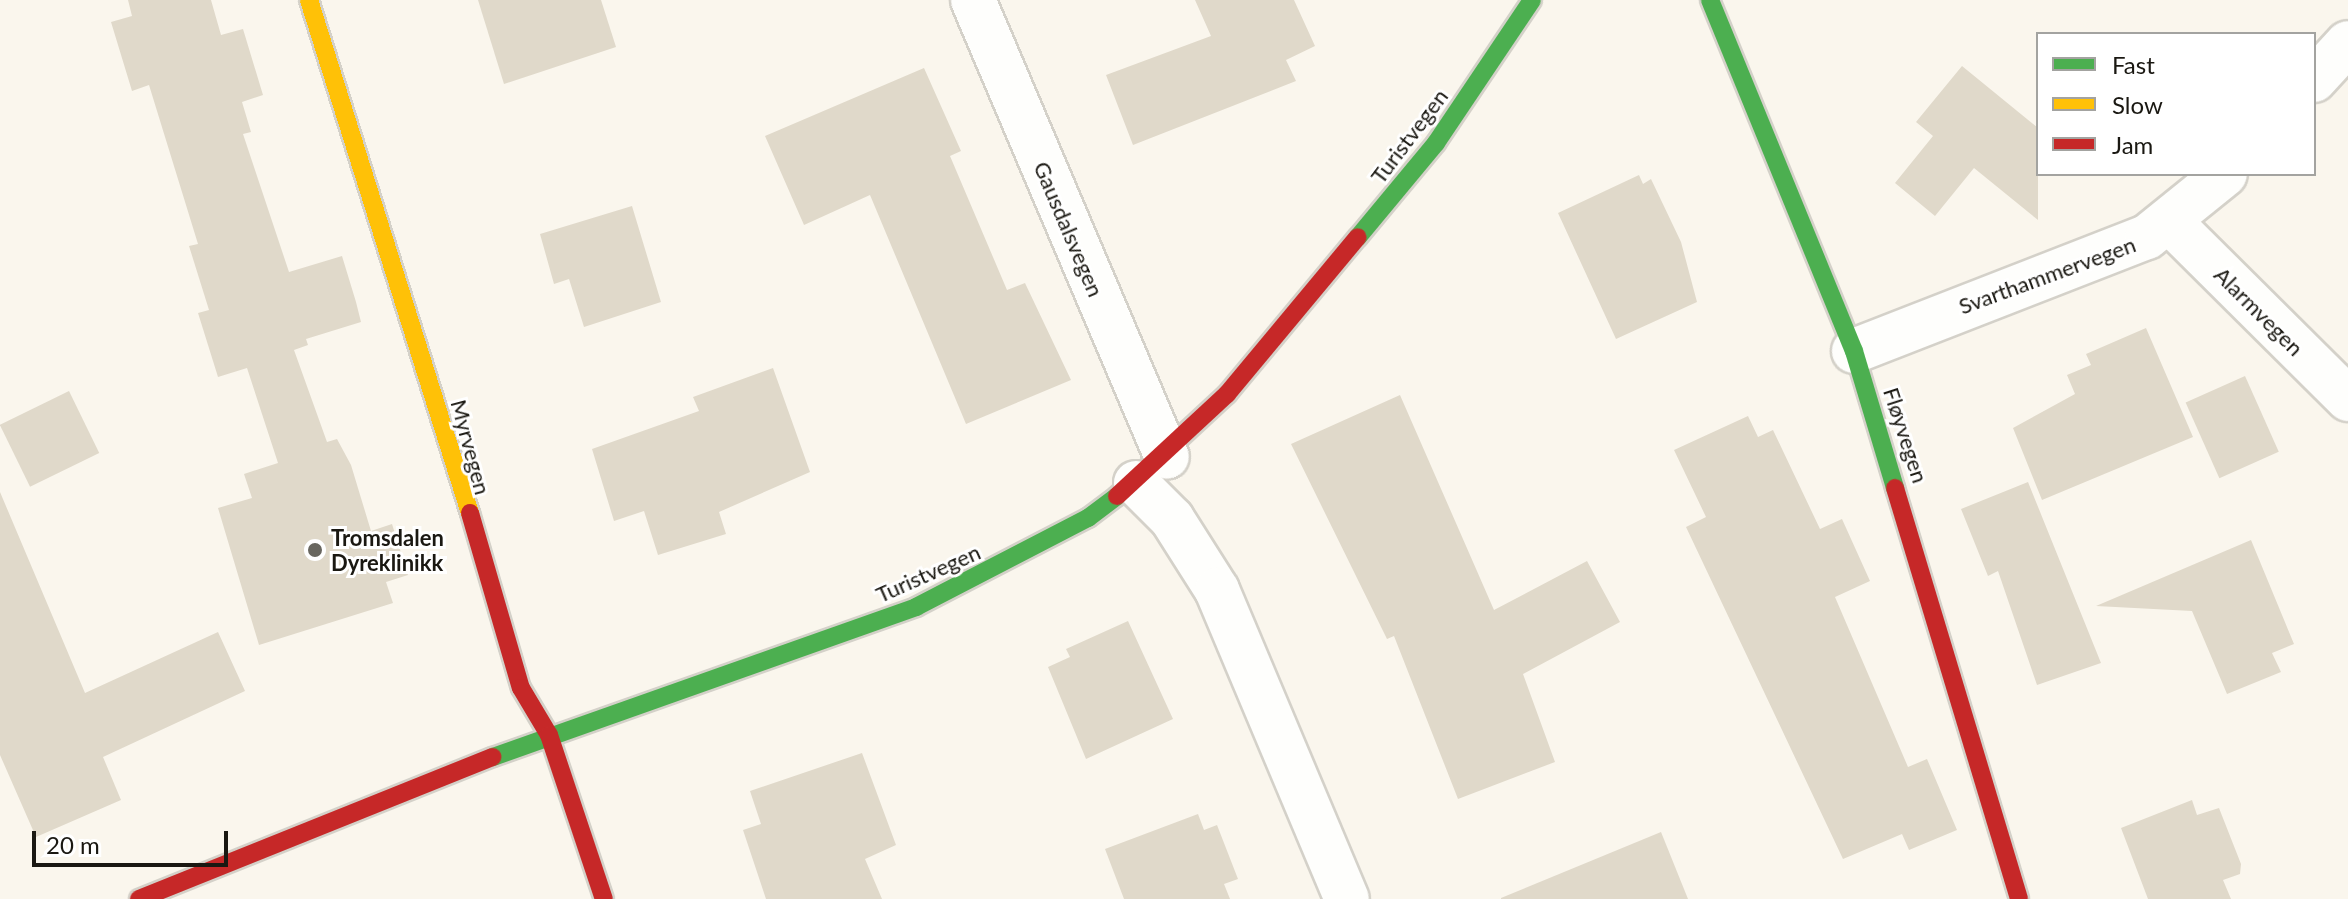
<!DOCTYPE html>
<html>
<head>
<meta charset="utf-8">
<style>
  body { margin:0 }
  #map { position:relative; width:2348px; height:899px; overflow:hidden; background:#faf6ed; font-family:Lato,sans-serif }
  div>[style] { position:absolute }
  .building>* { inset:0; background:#e0d9ca; transform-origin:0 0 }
  .roads { filter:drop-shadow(2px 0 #d4d1c9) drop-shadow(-2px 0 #d4d1c9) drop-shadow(0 2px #d4d1c9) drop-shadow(0 -2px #d4d1c9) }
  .street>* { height:44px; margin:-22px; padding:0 22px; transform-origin:22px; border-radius:22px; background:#fefefc }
  .fast>* { height:18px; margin:-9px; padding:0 9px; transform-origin:9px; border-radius:9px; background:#4caf50 }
  .slow>* { height:18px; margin:-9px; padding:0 9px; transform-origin:9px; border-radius:9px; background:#ffc107 }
  .jam>* { height:18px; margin:-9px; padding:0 9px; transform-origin:9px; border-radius:9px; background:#c62828 }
  .dots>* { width:22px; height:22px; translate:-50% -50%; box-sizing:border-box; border:4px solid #fff; border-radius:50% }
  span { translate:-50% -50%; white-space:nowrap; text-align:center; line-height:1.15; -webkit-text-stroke:6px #fff; paint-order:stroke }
  .street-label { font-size:22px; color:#1a1812 }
  .poi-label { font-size:22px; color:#1a1812; font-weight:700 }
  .left { translate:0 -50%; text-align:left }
  .legend { position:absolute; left:2036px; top:32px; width:280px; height:144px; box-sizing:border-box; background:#fff; border:2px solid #a3a3a0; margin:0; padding:10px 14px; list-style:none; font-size:24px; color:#1a1812 }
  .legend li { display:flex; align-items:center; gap:16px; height:40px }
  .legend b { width:40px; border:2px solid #a3a3a0 }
  .scale { position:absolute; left:32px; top:831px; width:196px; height:36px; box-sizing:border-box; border:4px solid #1a1812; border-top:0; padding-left:10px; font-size:24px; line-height:28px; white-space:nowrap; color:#1a1812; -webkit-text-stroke:6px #fff; paint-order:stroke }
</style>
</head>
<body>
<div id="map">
  <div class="building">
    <div style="clip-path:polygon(128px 0,211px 0,221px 35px,243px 29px,263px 95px,242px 102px,251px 132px,243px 134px,289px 272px,342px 256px,356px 302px,361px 322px,306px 339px,308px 345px,294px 350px,327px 442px,337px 439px,351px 465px,371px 531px,392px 524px,408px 575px,386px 582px,393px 603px,259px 645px,218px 508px,252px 498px,244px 474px,278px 463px,247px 368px,218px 377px,198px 313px,209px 310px,189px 246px,198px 244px,149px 85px,132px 91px,111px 22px,132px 16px)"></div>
    <div style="clip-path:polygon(478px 0,601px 0,616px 47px,504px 84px)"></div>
    <div style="clip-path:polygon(1195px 0,1294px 0,1315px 46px,1286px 60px,1296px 81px,1133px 145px,1106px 75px,1211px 36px)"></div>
    <div style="clip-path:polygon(1962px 66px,2038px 128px,2038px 220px,1974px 168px,1935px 216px,1895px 183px,1933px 136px,1916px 122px)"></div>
    <div style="clip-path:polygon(924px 68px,961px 151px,950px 156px,1007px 290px,1025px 283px,1071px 380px,966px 424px,870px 195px,804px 225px,765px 136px)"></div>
    <div style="clip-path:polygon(1639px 175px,1643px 184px,1651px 179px,1681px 242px,1697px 302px,1616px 339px,1558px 213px)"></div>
    <div style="clip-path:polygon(632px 206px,661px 302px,584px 327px,569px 279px,554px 284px,540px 234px)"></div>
    <div style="clip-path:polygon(2146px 328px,2193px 437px,2042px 500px,2013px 428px,2075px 394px,2067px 375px,2091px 365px,2086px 354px)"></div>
    <div style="clip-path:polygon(773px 368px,810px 472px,719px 512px,726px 534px,658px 555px,644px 511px,614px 521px,592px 449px,699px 411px,693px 397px)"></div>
    <div style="left:2245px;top:376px;width:83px;height:65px;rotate:66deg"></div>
    <div style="left:69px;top:391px;width:69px;height:77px;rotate:64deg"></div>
    <div style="clip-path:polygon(1400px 395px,1494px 610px,1587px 561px,1620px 622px,1523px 674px,1555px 762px,1458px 799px,1394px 636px,1387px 639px,1291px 444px)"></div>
    <div style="clip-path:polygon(1748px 416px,1758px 437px,1773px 430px,1820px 529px,1842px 519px,1870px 581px,1835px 597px,1908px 767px,1927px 759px,1957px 830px,1909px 850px,1902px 834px,1843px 859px,1686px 527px,1706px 517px,1674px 450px)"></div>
    <div style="clip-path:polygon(2028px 482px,2101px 663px,2037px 685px,1998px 571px,1988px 576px,1961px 509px)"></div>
    <div style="clip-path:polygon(0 492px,85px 693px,218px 632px,245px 691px,103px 757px,121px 800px,36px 837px,0 755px)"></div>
    <div style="clip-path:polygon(2251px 540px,2294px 644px,2272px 653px,2281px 672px,2227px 694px,2192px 611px,2096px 606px)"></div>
    <div style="clip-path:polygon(1128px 621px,1173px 719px,1086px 759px,1048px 667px,1070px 657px,1066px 649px)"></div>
    <div style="clip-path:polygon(862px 753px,896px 845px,865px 859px,882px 899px,766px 899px,743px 830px,761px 824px,750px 791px)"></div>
    <div style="clip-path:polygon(2192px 800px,2197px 815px,2219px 808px,2241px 864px,2240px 874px,2223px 880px,2231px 899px,2148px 899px,2121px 828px)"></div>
    <div style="clip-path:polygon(1198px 814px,1204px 830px,1217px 825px,1238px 879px,1224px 884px,1230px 899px,1124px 899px,1105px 849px)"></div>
    <div style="clip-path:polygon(1661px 832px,1688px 899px,1501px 899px,1501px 898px)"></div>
  </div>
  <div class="roads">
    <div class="street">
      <div style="left:973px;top:0;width:496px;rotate:67deg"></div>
      <div style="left:2314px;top:80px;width:50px;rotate:-47.4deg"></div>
      <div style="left:2171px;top:223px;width:250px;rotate:44.8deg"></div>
      <div style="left:1854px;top:351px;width:314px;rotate:-21.3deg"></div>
      <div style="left:2147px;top:237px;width:100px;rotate:-38.9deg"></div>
      <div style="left:1136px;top:483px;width:51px;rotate:45deg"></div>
      <div style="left:1172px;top:519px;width:84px;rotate:57.6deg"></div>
      <div style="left:1217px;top:590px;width:335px;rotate:67.2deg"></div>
    </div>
    <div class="fast">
      <div style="left:1710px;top:0;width:379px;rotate:67.7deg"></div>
      <div style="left:1854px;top:351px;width:143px;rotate:73.3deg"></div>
      <div style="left:1358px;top:237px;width:122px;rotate:-50.3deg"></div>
      <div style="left:1436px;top:143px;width:172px;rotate:-56.1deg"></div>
      <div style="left:493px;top:757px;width:449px;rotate:-19.5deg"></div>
      <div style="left:916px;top:607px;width:194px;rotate:-27.4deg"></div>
      <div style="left:1088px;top:518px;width:36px;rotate:-37deg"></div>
    </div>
    <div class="slow">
      <div style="left:309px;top:0;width:538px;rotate:72.58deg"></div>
    </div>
    <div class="jam">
      <div style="left:1895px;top:488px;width:429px;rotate:73.2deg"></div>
      <div style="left:1117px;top:496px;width:150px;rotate:-42.8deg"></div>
      <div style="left:1227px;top:394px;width:204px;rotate:-50.2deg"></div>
      <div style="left:470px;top:513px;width:182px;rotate:73.8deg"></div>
      <div style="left:521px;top:688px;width:55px;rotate:59.2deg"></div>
      <div style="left:549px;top:735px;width:173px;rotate:71.5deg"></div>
      <div style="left:139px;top:899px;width:381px;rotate:-21.9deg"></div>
    </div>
  </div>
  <div class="dots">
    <div style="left:315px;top:550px;background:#68665f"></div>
  </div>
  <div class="street-label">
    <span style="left:1409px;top:136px;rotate:-53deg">Turistvegen</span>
    <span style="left:1069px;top:229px;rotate:67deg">Gausdalsvegen</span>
    <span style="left:2047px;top:275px;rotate:-20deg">Svarthammervegen</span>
    <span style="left:2259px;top:311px;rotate:45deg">Alarmvegen</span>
    <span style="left:1906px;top:435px;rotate:72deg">Fløyvegen</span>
    <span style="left:471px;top:447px;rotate:75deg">Myrvegen</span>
    <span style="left:928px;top:573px;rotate:-24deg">Turistvegen</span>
  </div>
  <div class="poi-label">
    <span class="left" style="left:331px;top:550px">Tromsdalen<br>Dyreklinikk</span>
  </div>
  <ul class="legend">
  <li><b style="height:10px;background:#4caf50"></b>Fast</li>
  <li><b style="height:10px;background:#ffc107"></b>Slow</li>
  <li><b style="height:10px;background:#c62828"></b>Jam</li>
  </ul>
  <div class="scale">20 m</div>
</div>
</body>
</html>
